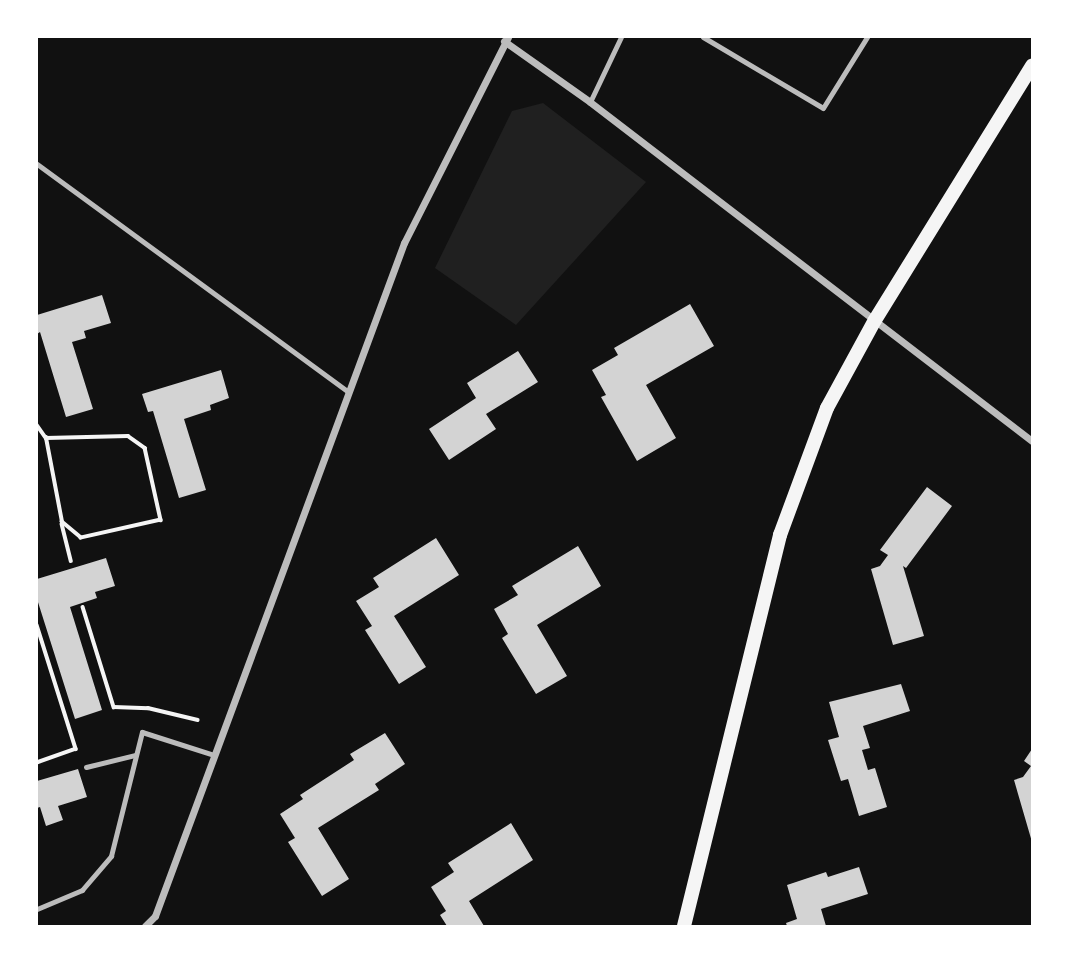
<!DOCTYPE html>
<html>
<head>
<meta charset="utf-8">
<style>
  body { margin:0 }
  #map { position:relative; width:1069px; height:963px; overflow:hidden; background:#111; font-family:Spectral,serif }
  div>[style] { position:absolute }
  .green>* { inset:0; background:#202020 }
  .building>* { inset:0; background:#d3d3d3 }
  .path>* { height:3.5px; margin:-1.75px; padding:0 1.75px; transform-origin:1.75px; border-radius:1.75px; background:#f5f5f5 }
  .service>* { height:5px; margin:-2.5px; padding:0 2.5px; transform-origin:2.5px; border-radius:2.5px; background:#bcbcbc }
  .minor>* { height:7px; margin:-3.5px; padding:0 3.5px; transform-origin:3.5px; border-radius:3.5px; background:#bcbcbc }
  .secondary>* { height:14px; margin:-7px; padding:0 7px; transform-origin:7px; border-radius:7px; background:#f5f5f5 }
  span { translate:-50% -50%; white-space:nowrap; text-align:center; line-height:1.15; -webkit-text-stroke:6px #fff; paint-order:stroke }
  .frame { position:absolute; inset:0; border:38px solid #fff; pointer-events:none }
</style>
</head>
<body>
<div id="map">
  <div class="green">
    <div style="clip-path:polygon(543px 103px,646px 182px,516px 325px,435px 268px,512px 111px)"></div>
  </div>
  <div class="building">
    <div style="clip-path:polygon(102px 295px,111px 323px,84px 331px,86px 338px,72px 342px,93px 409px,66px 417px,40px 332px,37px 334px,37px 315px)"></div>
    <div style="clip-path:polygon(690px 304px,714px 346px,646px 385px,676px 438px,637px 461px,601px 397px,606px 395px,592px 370px,618px 355px,614px 348px)"></div>
    <div style="clip-path:polygon(518px 351px,538px 382px,486px 414px,496px 429px,449px 460px,429px 429px,476px 398px,467px 383px)"></div>
    <div style="clip-path:polygon(221px 370px,229px 398px,210px 405px,211px 410px,184px 419px,206px 490px,179px 498px,153px 411px,148px 412px,142px 394px)"></div>
    <div style="clip-path:polygon(927px 487px,952px 506px,906px 568px,903px 566px,924px 636px,893px 645px,871px 569px,880px 566px,888px 555px,880px 550px)"></div>
    <div style="clip-path:polygon(436px 538px,459px 575px,394px 616px,426px 667px,399px 684px,365px 630px,372px 626px,356px 601px,379px 587px,373px 578px)"></div>
    <div style="clip-path:polygon(578px 546px,601px 586px,537px 625px,567px 676px,536px 694px,502px 638px,508px 634px,494px 609px,518px 595px,512px 586px)"></div>
    <div style="clip-path:polygon(106px 558px,115px 586px,95px 592px,97px 598px,70px 607px,102px 710px,75px 719px,37px 599px,37px 579px)"></div>
    <div style="clip-path:polygon(901px 684px,910px 711px,863px 726px,870px 748px,862px 750px,868px 770px,875px 768px,887px 807px,859px 816px,848px 779px,841px 781px,828px 740px,839px 737px,829px 702px)"></div>
    <div style="clip-path:polygon(385px 733px,405px 764px,375px 784px,379px 790px,318px 828px,349px 879px,322px 896px,288px 842px,295px 838px,280px 814px,303px 799px,300px 795px,354px 760px,350px 754px)"></div>
    <div style="clip-path:polygon(1032px 749px,1032px 842px,1014px 780px,1023px 777px,1031px 766px,1024px 761px)"></div>
    <div style="clip-path:polygon(78px 769px,87px 797px,58px 806px,63px 820px,46px 826px,40px 807px,37px 808px,37px 781px)"></div>
    <div style="clip-path:polygon(511px 823px,533px 860px,469px 901px,484px 926px,447px 926px,440px 915px,446px 911px,431px 887px,454px 872px,448px 863px)"></div>
    <div style="clip-path:polygon(859px 867px,868px 894px,821px 909px,826px 926px,787px 926px,786px 923px,797px 919px,787px 885px,826px 872px,828px 877px)"></div>
  </div>
  <div class="path">
    <div style="left:37px;top:425px;width:16px;rotate:55deg"></div>
    <div style="left:128px;top:436px;width:21px;rotate:35deg"></div>
    <div style="left:145px;top:448px;width:74px;rotate:77.5deg"></div>
    <div style="left:161px;top:520px;width:82px;rotate:167.3deg"></div>
    <div style="left:81px;top:538px;width:25px;rotate:-140deg"></div>
    <div style="left:62px;top:522px;width:86px;rotate:-100.8deg"></div>
    <div style="left:46px;top:438px;width:82px;rotate:-1.4deg"></div>
    <div style="left:62px;top:524px;width:38px;rotate:76deg"></div>
    <div style="left:83px;top:607px;width:105px;rotate:72.8deg"></div>
    <div style="left:114px;top:707px;width:34px;rotate:2deg"></div>
    <div style="left:148px;top:708px;width:51px;rotate:13.5deg"></div>
    <div style="left:37px;top:625px;width:130px;rotate:72.5deg"></div>
    <div style="left:76px;top:749px;width:41px;rotate:160.3deg"></div>
  </div>
  <div class="service">
    <div style="left:703px;top:37px;width:139px;rotate:30.6deg"></div>
    <div style="left:823px;top:108px;width:84px;rotate:-58.2deg"></div>
    <div style="left:590px;top:102px;width:72px;rotate:-64.5deg"></div>
    <div style="left:37px;top:164px;width:386px;rotate:36.2deg"></div>
    <div style="left:86px;top:767px;width:50px;rotate:-13.8deg"></div>
    <div style="left:37px;top:909px;width:49px;rotate:-22.9deg"></div>
    <div style="left:82px;top:890px;width:45px;rotate:-49.5deg"></div>
    <div style="left:111px;top:856px;width:128px;rotate:-76deg"></div>
    <div style="left:142px;top:732px;width:76px;rotate:17.7deg"></div>
  </div>
  <div class="minor">
    <div style="left:504px;top:41px;width:105px;rotate:35.3deg"></div>
    <div style="left:590px;top:102px;width:557px;rotate:37.49deg"></div>
    <div style="left:145px;top:926px;width:14px;rotate:-45deg"></div>
    <div style="left:155px;top:916px;width:718px;rotate:-69.7deg"></div>
    <div style="left:404px;top:243px;width:231px;rotate:-63.2deg"></div>
  </div>
  <div class="secondary">
    <div style="left:684px;top:926px;width:403px;rotate:-76.2deg"></div>
    <div style="left:780px;top:535px;width:135px;rotate:-69.7deg"></div>
    <div style="left:827px;top:408px;width:100px;rotate:-61.4deg"></div>
    <div style="left:875px;top:320px;width:299px;rotate:-58.3deg"></div>
  </div>
  <div class="frame"></div>
</div>
</body>
</html>
